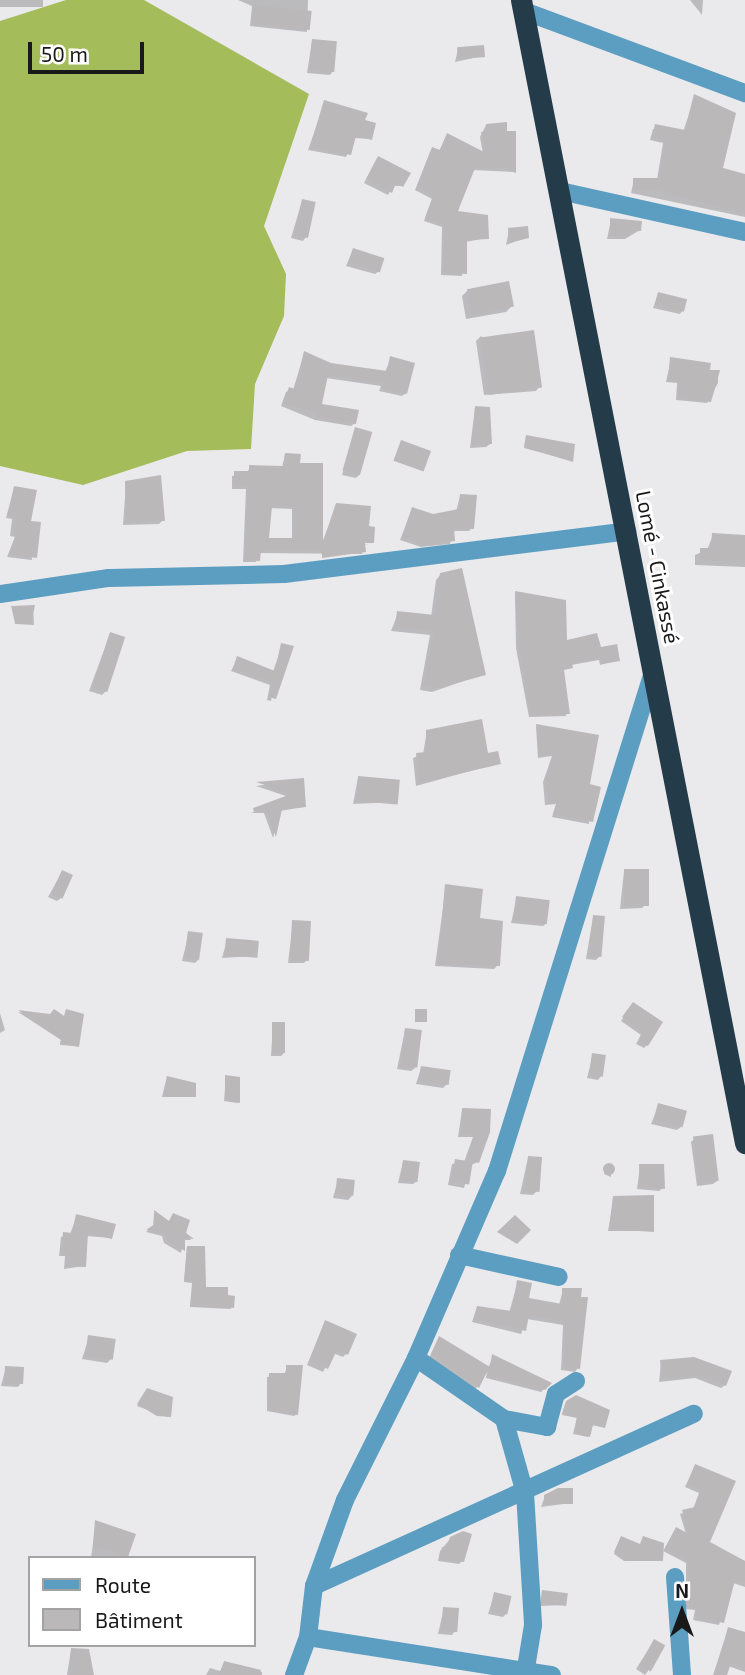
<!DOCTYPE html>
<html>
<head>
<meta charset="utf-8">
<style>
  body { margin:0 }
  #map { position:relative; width:745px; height:1675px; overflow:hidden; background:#eae9ec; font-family:"Exo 2",sans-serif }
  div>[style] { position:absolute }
  .forest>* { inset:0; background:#a4bc59 }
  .shadow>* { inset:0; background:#0003; transform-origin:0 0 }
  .building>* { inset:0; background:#bbb8b9; transform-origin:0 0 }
  .round { border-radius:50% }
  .minor>* { height:18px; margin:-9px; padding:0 9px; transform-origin:9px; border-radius:9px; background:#5c9ec1 }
  .highway>* { height:21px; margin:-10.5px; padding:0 10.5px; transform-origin:10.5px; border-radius:10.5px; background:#243c49 }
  span { translate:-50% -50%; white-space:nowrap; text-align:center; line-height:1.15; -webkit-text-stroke:6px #fff; paint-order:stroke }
  .street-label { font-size:21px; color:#19191a }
  .legend { position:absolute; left:28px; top:1556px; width:228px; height:91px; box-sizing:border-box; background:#fff; border:2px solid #a3a3a3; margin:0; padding:9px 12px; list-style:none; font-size:21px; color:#19191a }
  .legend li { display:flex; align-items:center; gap:14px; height:35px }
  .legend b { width:35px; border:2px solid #a3a3a3 }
  .north { position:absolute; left:647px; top:1577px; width:70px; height:70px; -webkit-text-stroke:5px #fff; paint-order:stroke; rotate:0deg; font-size:19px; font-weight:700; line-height:28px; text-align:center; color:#19191a }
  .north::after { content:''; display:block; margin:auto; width:24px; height:32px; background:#19191a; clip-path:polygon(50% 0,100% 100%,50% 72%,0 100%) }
  .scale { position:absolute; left:28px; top:42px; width:116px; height:32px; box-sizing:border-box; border:4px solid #19191a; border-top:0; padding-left:9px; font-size:21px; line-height:24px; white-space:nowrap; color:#19191a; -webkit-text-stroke:5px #fff; paint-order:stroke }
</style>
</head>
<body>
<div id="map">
  <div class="forest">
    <div style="clip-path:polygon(66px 0,144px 0,309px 94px,264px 226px,286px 274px,284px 316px,255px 384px,251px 449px,187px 451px,83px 485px,0 466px,0 21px)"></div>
  </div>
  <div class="shadow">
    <div style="left:0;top:0;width:43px;height:7px"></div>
    <div style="clip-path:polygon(308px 0,307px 32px,250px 26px,252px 6px,238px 0)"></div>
    <div style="clip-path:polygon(677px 0,703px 0,702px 15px,690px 0)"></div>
    <div style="clip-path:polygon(312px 41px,333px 71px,330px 75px,307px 73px)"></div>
    <div style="clip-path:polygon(458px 49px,483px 56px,455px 62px)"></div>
    <div style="clip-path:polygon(695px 96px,721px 170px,745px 175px,745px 217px,631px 193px,634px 179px,657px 180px,663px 143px,650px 140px,653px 129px,683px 132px)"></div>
    <div style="clip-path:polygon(325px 102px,363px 121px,370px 139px,354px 138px,346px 157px,308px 150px)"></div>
    <div style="clip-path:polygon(486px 125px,514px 172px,472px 170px,456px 212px,487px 238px,465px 242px,462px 276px,441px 275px,442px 227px,424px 221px,432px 199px,415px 190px,430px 152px,439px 151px,447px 135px,483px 154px,480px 137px)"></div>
    <div style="clip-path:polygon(378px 158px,402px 186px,393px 186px,388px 195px,364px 183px)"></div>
    <div style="clip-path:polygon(302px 201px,306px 237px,303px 241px,291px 238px)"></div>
    <div style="clip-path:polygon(611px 220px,640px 230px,625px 239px,607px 239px)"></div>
    <div style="clip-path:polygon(509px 230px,527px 237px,506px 245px)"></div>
    <div style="clip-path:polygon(353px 250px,379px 271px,375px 274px,346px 266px)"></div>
    <div style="clip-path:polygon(468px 290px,512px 306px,506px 312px,466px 319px,462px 296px)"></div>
    <div style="clip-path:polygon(658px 294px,683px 310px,680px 314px,653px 308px)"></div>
    <div style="clip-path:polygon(481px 336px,540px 386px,536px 391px,484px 395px,476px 341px)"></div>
    <div style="clip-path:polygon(304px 354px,330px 365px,385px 372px,391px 358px,406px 393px,402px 396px,379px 391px,381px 386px,326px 378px,320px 405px,355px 423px,351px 426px,315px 420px,281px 406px,286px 392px,293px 390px)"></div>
    <div style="clip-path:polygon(671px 359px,718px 372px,718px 383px,707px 403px,676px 400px,677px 383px,666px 382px)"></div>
    <div style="clip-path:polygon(475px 408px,490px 444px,486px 447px,470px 448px)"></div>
    <div style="clip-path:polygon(355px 429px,360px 474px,356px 478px,342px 475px)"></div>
    <div style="clip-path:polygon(526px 438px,572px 461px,524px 448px)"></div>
    <div style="clip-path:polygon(evenodd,285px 455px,298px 465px,322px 543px,337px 505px,356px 544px,370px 545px,364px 545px,362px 554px,259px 553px,256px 562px,243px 562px,246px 489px,232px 489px,232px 476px,247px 473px,250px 467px,282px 468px,285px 455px,270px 508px,292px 509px,292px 539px,267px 540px,270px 508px)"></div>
    <div style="clip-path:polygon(126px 483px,163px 520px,159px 524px,123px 525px)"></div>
    <div style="clip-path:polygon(14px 488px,29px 523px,32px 560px,7px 557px,15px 537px,10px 536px,12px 519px,6px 518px)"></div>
    <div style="clip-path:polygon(460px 496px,472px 528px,469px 531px,453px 531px,450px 544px,421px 547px,400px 540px,412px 509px,433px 516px,456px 512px)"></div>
    <div style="clip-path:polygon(713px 535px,745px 537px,745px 567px,695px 565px,695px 555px,707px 550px)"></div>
    <div style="clip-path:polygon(441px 574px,484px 674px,432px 692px,420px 690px,430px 635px,391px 631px,398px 613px,431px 617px,436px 580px)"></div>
    <div style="clip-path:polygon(515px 593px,565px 643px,599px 649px,618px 660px,600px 665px,599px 660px,571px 665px,562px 671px,566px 716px,529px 717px,516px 648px)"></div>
    <div style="clip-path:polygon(33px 607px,34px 625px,15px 624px,12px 608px)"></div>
    <div style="clip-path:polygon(110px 634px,106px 691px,102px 695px,89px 691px)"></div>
    <div style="clip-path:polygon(282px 645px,271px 701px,267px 700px,270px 685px,231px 671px,238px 658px,273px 672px)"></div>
    <div style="clip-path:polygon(536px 726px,588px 785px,589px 824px,552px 817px,556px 804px,545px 805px,543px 782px,552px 756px,538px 758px)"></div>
    <div style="clip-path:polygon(427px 731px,487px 756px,499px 763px,416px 786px,413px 758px,423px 754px)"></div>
    <div style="clip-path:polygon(358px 778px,396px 802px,353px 804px)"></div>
    <div style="clip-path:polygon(302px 780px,304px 807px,280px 811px,273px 838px,264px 813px,251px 813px,289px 797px,256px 786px)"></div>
    <div style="clip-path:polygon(624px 871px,646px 904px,642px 908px,620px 909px)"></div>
    <div style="clip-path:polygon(62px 872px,61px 898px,57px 901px,48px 897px)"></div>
    <div style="clip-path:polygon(446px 886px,478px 919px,498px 965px,494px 969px,435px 966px)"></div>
    <div style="clip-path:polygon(517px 898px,547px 923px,543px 926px,511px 923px)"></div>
    <div style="clip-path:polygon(593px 917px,600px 956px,596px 960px,586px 959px)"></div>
    <div style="clip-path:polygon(293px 922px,307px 960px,304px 963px,288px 963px)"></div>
    <div style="clip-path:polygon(189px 933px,199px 959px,195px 963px,182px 961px)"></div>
    <div style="clip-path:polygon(227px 940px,256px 956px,222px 958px)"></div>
    <div style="clip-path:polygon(633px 1004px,647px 1045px,644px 1048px,636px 1044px,641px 1035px,621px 1021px)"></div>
    <div style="clip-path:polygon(18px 1012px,50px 1016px,78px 1046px,60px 1045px,61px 1040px)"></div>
    <div style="clip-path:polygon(0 1013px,5px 1030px,0 1033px)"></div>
    <div style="clip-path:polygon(273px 1024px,285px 1052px,281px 1056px,271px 1056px)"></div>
    <div style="clip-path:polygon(405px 1030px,415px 1068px,411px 1071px,397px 1069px)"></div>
    <div style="clip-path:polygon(593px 1055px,601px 1076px,598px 1080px,587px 1078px)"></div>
    <div style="clip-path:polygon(421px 1068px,447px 1084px,443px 1088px,416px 1084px)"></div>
    <div style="clip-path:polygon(226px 1076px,238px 1102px,237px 1103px,224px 1101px)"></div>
    <div style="clip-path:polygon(659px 1105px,681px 1127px,677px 1130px,651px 1124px)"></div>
    <div style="clip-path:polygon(462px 1110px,489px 1111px,478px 1162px,471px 1165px,464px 1188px,448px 1185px,452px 1164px,464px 1162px,473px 1137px,458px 1137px)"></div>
    <div style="clip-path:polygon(694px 1139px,717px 1181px,713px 1184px,697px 1186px,691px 1142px)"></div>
    <div style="clip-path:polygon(528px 1158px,536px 1192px,533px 1195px,520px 1194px)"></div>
    <div style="clip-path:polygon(403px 1162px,417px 1181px,413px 1184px,398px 1183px)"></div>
    <div style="clip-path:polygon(606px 1165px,611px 1165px,611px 1177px,604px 1174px)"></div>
    <div style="clip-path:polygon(640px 1166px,663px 1188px,659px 1191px,637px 1189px)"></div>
    <div style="clip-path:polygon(338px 1180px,352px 1196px,348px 1200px,333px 1198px)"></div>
    <div style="clip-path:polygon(614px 1198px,652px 1231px,608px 1231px)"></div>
    <div style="clip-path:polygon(154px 1213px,168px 1223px,173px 1215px,191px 1240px,184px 1240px,181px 1253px,164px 1243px,162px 1236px,146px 1232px,153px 1227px)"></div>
    <div style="clip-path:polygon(77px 1216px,111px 1238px,86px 1236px,84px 1266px,64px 1269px,65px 1256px,59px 1256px,61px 1237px,70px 1234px)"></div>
    <div style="clip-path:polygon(187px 1247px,204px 1289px,227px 1297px,231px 1309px,190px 1307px,192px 1283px,184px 1282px)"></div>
    <div style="clip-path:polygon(518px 1281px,527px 1299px,559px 1305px,563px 1290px,578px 1368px,575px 1372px,561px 1370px,563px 1325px,527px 1319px,521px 1334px,472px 1322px,477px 1307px,509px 1313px)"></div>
    <div style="clip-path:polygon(325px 1322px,346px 1354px,343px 1357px,333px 1353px,323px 1372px,307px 1365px)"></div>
    <div style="clip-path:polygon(89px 1337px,111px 1359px,107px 1363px,82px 1359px)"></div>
    <div style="clip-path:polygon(439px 1338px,488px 1368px,493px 1357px,549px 1384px,541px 1392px,486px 1378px,487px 1371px,475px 1390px,429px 1358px)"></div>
    <div style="clip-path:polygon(661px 1362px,725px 1385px,721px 1388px,695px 1378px,659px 1382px)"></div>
    <div style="clip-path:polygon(6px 1367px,21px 1383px,18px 1387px,1px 1386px)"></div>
    <div style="clip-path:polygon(287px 1367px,297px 1414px,294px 1416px,267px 1411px,267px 1377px,284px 1375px)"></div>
    <div style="clip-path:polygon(146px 1391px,169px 1416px,168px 1417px,137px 1406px)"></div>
    <div style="clip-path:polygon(565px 1404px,603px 1427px,591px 1425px,588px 1437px,573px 1434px,577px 1418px,562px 1415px)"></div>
    <div style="clip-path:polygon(695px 1466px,734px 1482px,707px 1543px,745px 1561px,745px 1587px,733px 1583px,719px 1625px,693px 1620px,695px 1610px,686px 1609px,686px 1563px,663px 1551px,676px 1529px,686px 1534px,680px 1514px,693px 1509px,699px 1493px,685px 1487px)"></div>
    <div style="clip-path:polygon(545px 1496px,571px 1503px,541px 1507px)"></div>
    <div style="clip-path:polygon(96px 1522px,134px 1535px,126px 1558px,91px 1558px)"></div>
    <div style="clip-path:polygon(451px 1538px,462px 1561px,459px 1564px,438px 1561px,440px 1551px)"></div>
    <div style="clip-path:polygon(620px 1539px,661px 1560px,624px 1561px,614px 1554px)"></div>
    <div style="clip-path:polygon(543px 1592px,565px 1605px,540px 1606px)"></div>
    <div style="clip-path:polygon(495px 1594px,507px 1613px,503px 1617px,488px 1614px)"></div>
    <div style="clip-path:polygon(444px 1608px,455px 1631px,452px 1635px,438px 1634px)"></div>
    <div style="clip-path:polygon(728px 1629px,745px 1633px,745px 1672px,728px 1666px,725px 1675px,713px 1675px)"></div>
    <div style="clip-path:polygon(654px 1641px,648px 1671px,645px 1675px,636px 1669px)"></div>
    <div style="clip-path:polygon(71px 1650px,90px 1675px,67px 1675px)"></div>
    <div style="clip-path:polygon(225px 1663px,262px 1672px,262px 1675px,206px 1675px,210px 1668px,220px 1671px)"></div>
  </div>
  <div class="building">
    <div style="left:254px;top:5px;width:58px;height:19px;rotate:6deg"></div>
    <div style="left:312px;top:39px;width:25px;height:31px;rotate:5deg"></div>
    <div style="left:484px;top:45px;width:12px;height:27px;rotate:85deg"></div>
    <div style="clip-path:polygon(694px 94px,736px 113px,723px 168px,745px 174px,745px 214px,657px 190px,633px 190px,633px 178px,659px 178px,665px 140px,652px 137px,655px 124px,685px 130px)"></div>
    <div style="clip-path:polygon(324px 100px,368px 113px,365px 120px,376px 123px,372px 140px,356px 136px,351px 155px,310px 147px)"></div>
    <div style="clip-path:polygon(507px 122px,507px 131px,516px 131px,516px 173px,500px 167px,475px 168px,458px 211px,488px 215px,489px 239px,467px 240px,467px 274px,443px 273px,444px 225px,425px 218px,433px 196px,417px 187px,432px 147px,440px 150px,447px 133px,486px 153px,481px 132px,486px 132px,486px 124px)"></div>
    <div style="clip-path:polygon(378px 156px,411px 173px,403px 187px,396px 183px,392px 193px,366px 179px)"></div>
    <div style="left:302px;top:199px;width:14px;height:37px;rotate:12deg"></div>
    <div style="clip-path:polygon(610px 218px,642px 221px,641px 231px,630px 231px,630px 236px,610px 236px)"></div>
    <div style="clip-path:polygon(528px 226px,529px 238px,509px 243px,508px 228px)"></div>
    <div style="left:353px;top:248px;width:33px;height:15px;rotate:18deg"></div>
    <div style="left:509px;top:281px;width:26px;height:43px;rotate:79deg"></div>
    <div style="left:658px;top:292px;width:30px;height:13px;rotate:14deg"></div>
    <div style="left:534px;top:330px;width:58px;height:54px;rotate:82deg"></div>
    <div style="clip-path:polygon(304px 351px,331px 363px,387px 371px,390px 356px,415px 363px,407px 394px,382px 388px,383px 383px,328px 375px,322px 404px,359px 410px,356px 424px,317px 417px,318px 413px,283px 403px,289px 387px,295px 389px)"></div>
    <div style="clip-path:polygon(670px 357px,711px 363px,710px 370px,720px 370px,711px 402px,677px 398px,679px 381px,668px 380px)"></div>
    <div style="clip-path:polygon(475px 406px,490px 407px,492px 444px,472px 445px)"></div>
    <div style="left:355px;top:427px;width:18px;height:45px;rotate:16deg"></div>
    <div style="clip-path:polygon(526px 435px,575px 444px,573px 462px,524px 447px)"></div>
    <div style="left:401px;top:440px;width:32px;height:22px;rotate:20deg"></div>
    <div style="clip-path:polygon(evenodd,285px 453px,301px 454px,300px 463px,323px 463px,323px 542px,336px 503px,371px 506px,369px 526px,375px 527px,374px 543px,365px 543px,366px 552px,322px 558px,322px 551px,261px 551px,260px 561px,244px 560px,248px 487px,234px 487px,234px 471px,249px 471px,249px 465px,283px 466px,285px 453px,272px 506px,294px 507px,293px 538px,269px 538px,272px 506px)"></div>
    <div style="clip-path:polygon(161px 475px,165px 521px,126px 522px,125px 481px)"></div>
    <div style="clip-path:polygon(14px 486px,37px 490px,31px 521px,41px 522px,37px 558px,9px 554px,16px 534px,13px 534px,14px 516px,8px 515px)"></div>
    <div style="clip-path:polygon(460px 494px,477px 495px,474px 529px,454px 528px,455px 541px,425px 545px,402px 537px,412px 507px,433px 514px,459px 509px)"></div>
    <div style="clip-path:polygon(712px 533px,745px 535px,745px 562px,700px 560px,700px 548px,711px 548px)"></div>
    <div style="clip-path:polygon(462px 568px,486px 675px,438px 688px,424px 685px,434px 631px,395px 626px,397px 611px,435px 615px,440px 573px)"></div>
    <div style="clip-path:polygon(515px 591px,566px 600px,567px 640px,597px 633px,601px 647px,617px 644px,620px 661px,602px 664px,601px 658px,572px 663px,573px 668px,564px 670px,570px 714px,531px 715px,518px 645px)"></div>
    <div style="clip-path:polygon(35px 605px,31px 624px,16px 624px,11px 606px)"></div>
    <div style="left:110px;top:632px;width:16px;height:58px;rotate:18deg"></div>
    <div style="clip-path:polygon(281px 643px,294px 646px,276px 699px,269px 697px,272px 682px,233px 668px,237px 656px,275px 671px)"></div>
    <div style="clip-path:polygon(482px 719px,488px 753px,498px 751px,501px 764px,419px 783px,416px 753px,426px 752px,426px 730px)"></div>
    <div style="clip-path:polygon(536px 724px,599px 735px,590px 784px,601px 787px,593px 822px,553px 814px,557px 802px,548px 803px,546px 779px,553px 754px,540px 756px)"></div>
    <div style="left:358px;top:776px;width:42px;height:25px;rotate:5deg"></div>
    <div style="clip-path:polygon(304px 778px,306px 807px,282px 809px,276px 837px,266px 811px,254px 812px,253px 808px,291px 794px,256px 782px)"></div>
    <div style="left:624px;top:869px;width:25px;height:37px"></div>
    <div style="left:62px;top:870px;width:12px;height:26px;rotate:24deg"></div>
    <div style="clip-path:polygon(445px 884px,483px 889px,480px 918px,503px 921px,500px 966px,438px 964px)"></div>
    <div style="left:516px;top:896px;width:34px;height:24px;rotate:7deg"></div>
    <div style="left:593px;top:915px;width:12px;height:41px;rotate:5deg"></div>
    <div style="left:292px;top:920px;width:19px;height:40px;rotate:3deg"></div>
    <div style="left:188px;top:931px;width:15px;height:27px;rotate:8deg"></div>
    <div style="left:226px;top:938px;width:33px;height:17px;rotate:5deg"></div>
    <div style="clip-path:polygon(633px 1002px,663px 1022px,648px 1046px,638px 1041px,642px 1032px,622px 1017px)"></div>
    <div style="clip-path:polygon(54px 1009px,64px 1016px,66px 1009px,84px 1014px,79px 1047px,60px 1044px,61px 1039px,18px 1010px,50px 1014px)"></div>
    <div style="left:415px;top:1009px;width:12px;height:13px"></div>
    <div style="left:272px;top:1022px;width:13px;height:31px"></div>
    <div style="left:405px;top:1028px;width:17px;height:38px;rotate:7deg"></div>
    <div style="left:592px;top:1053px;width:14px;height:22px;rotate:8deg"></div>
    <div style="left:421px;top:1066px;width:30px;height:15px;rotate:8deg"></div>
    <div style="clip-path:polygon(225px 1075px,240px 1077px,240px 1103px,225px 1100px)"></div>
    <div style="clip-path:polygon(167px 1076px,196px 1083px,196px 1097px,162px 1097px)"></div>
    <div style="left:658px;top:1103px;width:30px;height:17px;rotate:15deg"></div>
    <div style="clip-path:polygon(462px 1108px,491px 1109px,490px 1132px,479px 1163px,466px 1158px,475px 1134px,461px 1134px)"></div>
    <div style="left:713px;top:1134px;width:47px;height:20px;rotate:83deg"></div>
    <div style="left:528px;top:1156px;width:14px;height:35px;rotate:4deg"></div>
    <div style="left:455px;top:1159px;width:18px;height:23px;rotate:9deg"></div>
    <div style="left:403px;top:1160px;width:17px;height:20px;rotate:7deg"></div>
    <div class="round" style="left:603px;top:1163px;width:12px;height:12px"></div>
    <div style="clip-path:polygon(639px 1164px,664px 1164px,665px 1189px,640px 1186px)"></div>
    <div style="left:337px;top:1178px;width:18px;height:16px;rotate:6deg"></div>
    <div style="clip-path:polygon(654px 1195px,654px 1232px,609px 1229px,613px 1196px)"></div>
    <div style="clip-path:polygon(154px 1210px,169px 1221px,173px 1213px,190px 1220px,186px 1233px,194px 1239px,185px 1238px,185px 1251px,167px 1240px,165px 1234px,146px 1230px,155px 1224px)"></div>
    <div style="clip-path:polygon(76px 1214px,116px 1224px,112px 1239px,88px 1233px,86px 1267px,67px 1266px,67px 1254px,61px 1253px,63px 1232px,72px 1233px)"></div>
    <div style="clip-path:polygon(515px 1215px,531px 1230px,517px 1244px,497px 1232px)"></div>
    <div style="clip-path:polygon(187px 1246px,205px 1246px,206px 1287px,228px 1287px,228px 1295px,235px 1296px,234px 1308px,190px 1306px,193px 1282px,184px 1282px)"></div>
    <div style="clip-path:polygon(517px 1280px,532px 1283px,529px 1298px,562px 1304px,562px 1288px,582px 1288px,581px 1297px,588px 1297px,580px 1369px,564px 1367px,565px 1322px,529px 1315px,526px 1331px,474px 1319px,477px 1306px,512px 1311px)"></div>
    <div style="clip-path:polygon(325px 1320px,357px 1334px,348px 1355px,337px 1350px,328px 1369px,309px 1361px)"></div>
    <div style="left:88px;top:1335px;width:28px;height:21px;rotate:8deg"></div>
    <div style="clip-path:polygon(439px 1336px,490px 1367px,492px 1354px,552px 1383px,545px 1390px,488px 1375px,489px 1368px,479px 1388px,431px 1354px)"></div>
    <div style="clip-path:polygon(694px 1357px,732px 1371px,726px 1386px,699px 1376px,662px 1379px,660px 1360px)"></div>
    <div style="clip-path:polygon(286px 1365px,303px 1365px,298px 1415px,268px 1409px,269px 1373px,286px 1373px)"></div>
    <div style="left:5px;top:1366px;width:19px;height:17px;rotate:3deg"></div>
    <div style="clip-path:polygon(147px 1388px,173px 1397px,171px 1417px,157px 1416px,137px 1404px)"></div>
    <div style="clip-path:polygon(576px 1395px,610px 1410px,605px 1428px,593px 1425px,590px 1437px,574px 1433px,577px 1417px,562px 1414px,566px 1401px)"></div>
    <div style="clip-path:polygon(695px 1464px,736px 1481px,710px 1542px,745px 1561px,745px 1583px,735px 1580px,724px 1623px,695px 1617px,697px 1608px,689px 1607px,688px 1560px,665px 1548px,676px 1527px,689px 1534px,682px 1510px,695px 1507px,701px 1490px,687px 1484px)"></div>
    <div style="clip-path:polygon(558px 1488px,573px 1488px,573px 1504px,544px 1504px,544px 1495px)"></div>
    <div style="clip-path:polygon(95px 1520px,136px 1534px,128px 1557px,93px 1545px)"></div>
    <div style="clip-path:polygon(463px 1531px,472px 1534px,464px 1562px,440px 1559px,442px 1547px,447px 1547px,450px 1537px)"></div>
    <div style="clip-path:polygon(621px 1536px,640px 1544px,643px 1536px,664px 1543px,663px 1561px,626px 1561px,614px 1552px)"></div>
    <div style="left:542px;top:1590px;width:26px;height:13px;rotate:7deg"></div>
    <div style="left:494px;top:1592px;width:18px;height:19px;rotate:13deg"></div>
    <div style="left:443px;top:1607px;width:16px;height:24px;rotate:4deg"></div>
    <div style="clip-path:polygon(728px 1627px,745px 1632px,745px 1668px,731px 1663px,727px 1675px,715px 1675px)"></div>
    <div style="left:654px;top:1639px;width:13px;height:30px;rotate:29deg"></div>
    <div style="clip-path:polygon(71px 1648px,89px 1649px,94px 1675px,69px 1675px)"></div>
    <div style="clip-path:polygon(224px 1661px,261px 1670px,260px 1675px,219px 1675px)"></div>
  </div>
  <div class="minor">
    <div style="left:524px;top:11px;width:236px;rotate:20.4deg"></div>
    <div style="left:560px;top:191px;width:189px;rotate:12.5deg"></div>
    <div style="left:0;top:594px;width:110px;rotate:-8.4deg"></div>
    <div style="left:109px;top:578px;width:175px;rotate:-1.3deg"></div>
    <div style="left:284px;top:574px;width:346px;rotate:-7.1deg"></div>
    <div style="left:459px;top:1255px;width:102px;rotate:12.4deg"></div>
    <div style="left:416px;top:1358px;width:107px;rotate:34.7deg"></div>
    <div style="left:504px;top:1419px;width:44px;rotate:10.5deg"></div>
    <div style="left:547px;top:1427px;width:34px;rotate:-75deg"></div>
    <div style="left:556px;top:1394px;width:24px;rotate:-33deg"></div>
    <div style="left:504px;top:1419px;width:77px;rotate:74.2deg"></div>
    <div style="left:525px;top:1493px;width:132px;rotate:86.5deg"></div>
    <div style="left:533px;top:1625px;width:44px;rotate:99.2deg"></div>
    <div style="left:675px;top:1577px;width:98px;rotate:85.9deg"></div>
    <div style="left:314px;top:1586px;width:417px;rotate:-24.4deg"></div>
    <div style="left:308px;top:1637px;width:247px;rotate:8.9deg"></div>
    <div style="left:294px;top:1675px;width:40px;rotate:-69.8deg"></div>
    <div style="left:308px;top:1637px;width:51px;rotate:-83.3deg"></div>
    <div style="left:314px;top:1586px;width:91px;rotate:-70.2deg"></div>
    <div style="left:345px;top:1500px;width:159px;rotate:-63.4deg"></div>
    <div style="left:416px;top:1358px;width:204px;rotate:-66.6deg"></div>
    <div style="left:497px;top:1171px;width:523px;rotate:-72.64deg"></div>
  </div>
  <div class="highway">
    <div style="left:521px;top:0;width:1165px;rotate:78.91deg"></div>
  </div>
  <div class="street-label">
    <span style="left:658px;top:567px;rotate:79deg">Lomé - Cinkassé</span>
  </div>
  <ul class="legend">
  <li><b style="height:9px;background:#5c9ec1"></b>Route</li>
  <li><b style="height:19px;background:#bbb8b9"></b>Bâtiment</li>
  </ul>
  <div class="north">N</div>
  <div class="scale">50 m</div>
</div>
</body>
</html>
